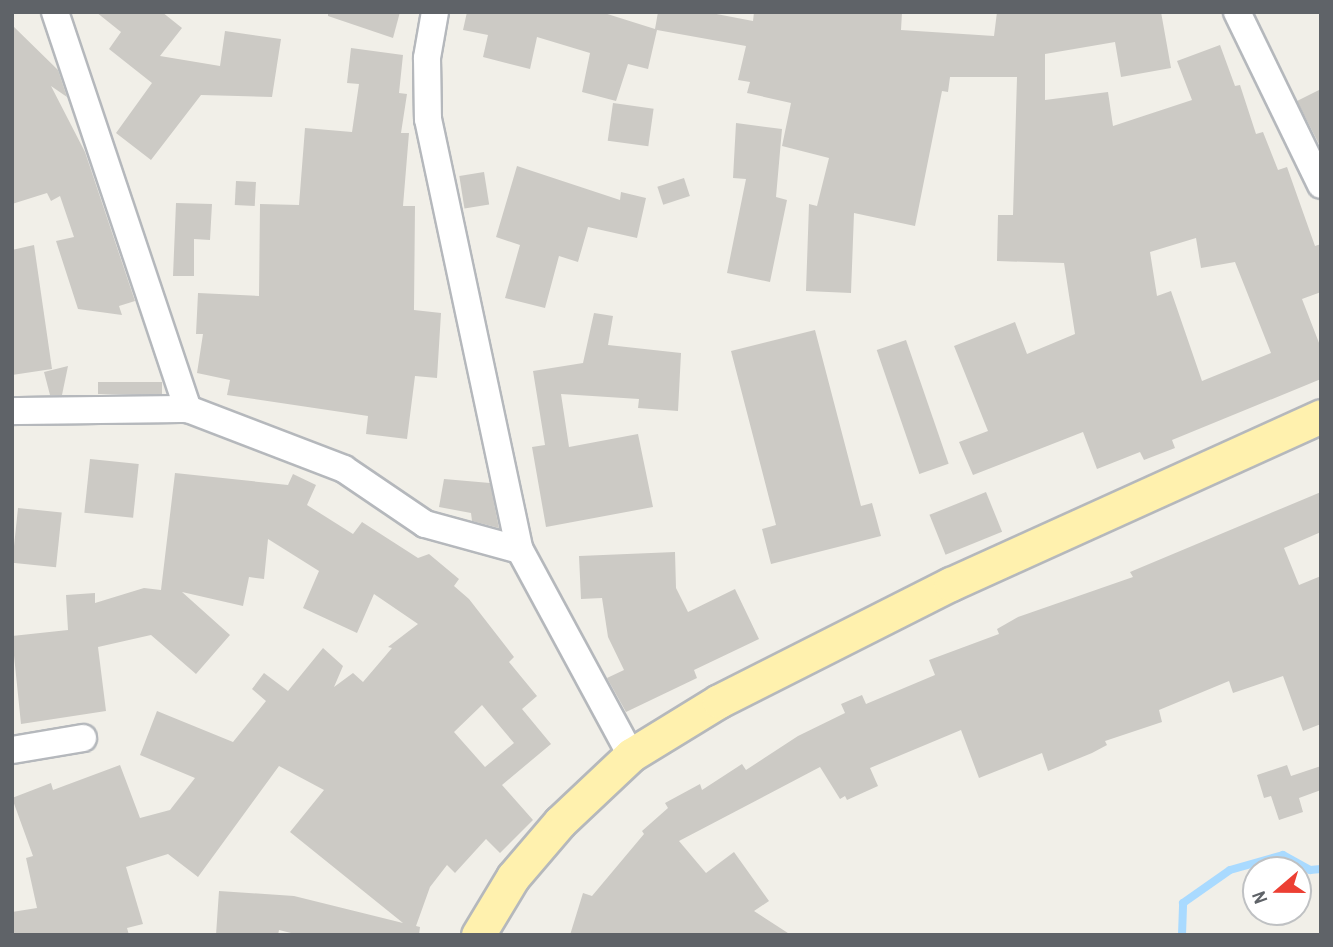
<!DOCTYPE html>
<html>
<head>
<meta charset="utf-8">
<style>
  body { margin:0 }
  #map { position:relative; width:1333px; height:947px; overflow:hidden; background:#f1efe8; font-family:"Archivo Narrow",sans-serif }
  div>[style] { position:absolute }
  .stream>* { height:8px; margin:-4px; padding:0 4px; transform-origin:4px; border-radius:4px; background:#a9daff }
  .building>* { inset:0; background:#cccac5; transform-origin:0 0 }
  .roads { filter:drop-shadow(2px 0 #b5b8bc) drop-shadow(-2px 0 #b5b8bc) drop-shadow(0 2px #b5b8bc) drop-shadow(0 -2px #b5b8bc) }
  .minor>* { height:26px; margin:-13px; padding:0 13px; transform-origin:13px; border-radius:13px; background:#fff }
  .major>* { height:33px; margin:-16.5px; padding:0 16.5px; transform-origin:16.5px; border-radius:16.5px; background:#fff1ae }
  span { translate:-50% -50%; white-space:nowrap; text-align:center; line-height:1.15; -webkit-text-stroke:5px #fff; paint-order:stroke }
  .frame { position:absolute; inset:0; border:14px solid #5f6368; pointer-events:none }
  .north { position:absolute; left:1242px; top:856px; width:70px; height:70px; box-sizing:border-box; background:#fff; border:2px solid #bfc1c3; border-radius:50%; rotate:250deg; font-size:19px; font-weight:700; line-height:28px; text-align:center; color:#5f6368 }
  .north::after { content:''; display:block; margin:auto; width:24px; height:32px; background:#ec3f33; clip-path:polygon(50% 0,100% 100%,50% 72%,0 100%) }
</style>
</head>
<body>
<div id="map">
  <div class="stream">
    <div style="left:1182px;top:935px;width:32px;rotate:-88deg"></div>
    <div style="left:1183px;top:903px;width:57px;rotate:-35.1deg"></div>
    <div style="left:1230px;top:870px;width:55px;rotate:-15.8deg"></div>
    <div style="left:1283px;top:855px;width:31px;rotate:29deg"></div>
    <div style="left:1310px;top:870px;width:11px;rotate:-5deg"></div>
  </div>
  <div class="building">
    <div style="clip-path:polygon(96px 12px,162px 12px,182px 28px,160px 56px,220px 66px,225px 31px,281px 39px,272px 97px,201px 95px,151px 160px,116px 133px,152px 83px,109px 49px,121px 32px)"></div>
    <div style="clip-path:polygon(328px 12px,400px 12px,393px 38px,328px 16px)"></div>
    <div style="clip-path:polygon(evenodd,467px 12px,601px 12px,655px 29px,658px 12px,706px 12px,753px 21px,754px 12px,902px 12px,901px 30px,994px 36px,997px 12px,1161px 12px,1171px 68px,1121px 77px,1115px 42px,1045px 54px,1045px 100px,1108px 92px,1113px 126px,1192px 100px,1177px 61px,1220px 45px,1235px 86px,1240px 85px,1256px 134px,1263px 132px,1278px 170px,1287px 167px,1315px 246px,1321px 244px,1321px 292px,1302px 299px,1321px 348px,1321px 379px,1172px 440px,1175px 448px,1144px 460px,1140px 452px,1097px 469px,1083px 432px,973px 475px,959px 442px,988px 431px,954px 346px,1015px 322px,1027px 354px,1075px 334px,1064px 263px,997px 261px,998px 215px,1013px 215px,1017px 77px,950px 77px,948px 92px,942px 91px,915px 226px,854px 213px,851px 293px,806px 291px,809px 204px,817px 206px,829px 158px,782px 146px,791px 103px,747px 93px,750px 82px,738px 80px,746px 46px,657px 30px,648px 69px,628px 64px,616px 101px,582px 92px,590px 53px,537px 37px,530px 69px,483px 57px,488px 35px,463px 30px,467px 12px,1196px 238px,1201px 268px,1235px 262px,1271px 353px,1202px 381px,1171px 291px,1157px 296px,1150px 252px,1196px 238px)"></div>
    <div style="clip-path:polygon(12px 25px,58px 70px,67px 97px,51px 86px,85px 152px,135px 301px,119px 306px,122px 315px,78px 309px,56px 241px,74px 237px,60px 196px,51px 201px,47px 193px,12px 204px)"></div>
    <div style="clip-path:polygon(351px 48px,403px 55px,399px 93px,407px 94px,401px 133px,409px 133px,403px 206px,415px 206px,414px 310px,441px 313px,437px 378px,415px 376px,407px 439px,366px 434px,368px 416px,227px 395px,230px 380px,197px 373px,203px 334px,196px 334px,198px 293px,259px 296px,260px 204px,299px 205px,305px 128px,352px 132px,359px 84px,347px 83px)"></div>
    <div style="clip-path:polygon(1321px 89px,1321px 148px,1297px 101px)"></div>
    <div style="left:613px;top:103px;width:41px;height:38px;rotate:8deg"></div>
    <div style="clip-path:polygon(736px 123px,782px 129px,776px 197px,787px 200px,770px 282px,727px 273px,746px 179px,733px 178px)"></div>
    <div style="clip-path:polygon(517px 166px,620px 200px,621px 192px,646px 198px,637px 238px,588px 227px,578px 262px,559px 256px,545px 308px,505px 298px,520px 245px,496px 237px)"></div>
    <div style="left:484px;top:172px;width:33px;height:25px;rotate:81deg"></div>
    <div style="left:684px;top:178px;width:19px;height:28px;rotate:72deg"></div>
    <div style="left:236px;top:181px;width:20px;height:24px;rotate:3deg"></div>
    <div style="clip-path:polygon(176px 203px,212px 204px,210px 240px,194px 239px,194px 276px,173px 276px)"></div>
    <div style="clip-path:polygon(34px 245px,52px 369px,12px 375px,12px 250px)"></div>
    <div style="clip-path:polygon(594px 313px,613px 316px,608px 345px,681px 353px,678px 411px,638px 408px,639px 399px,561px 394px,569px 447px,638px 434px,653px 507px,546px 527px,532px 447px,545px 445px,533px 371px,583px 363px)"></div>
    <div style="clip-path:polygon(815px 330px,861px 506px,872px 503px,881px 536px,771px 564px,762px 529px,776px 525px,731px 351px)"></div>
    <div style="left:906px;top:340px;width:131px;height:31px;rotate:71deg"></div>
    <div style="clip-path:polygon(68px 366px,62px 395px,50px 395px,44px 372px)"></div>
    <div style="left:98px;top:382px;width:64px;height:12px"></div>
    <div style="left:90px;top:459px;width:49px;height:54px;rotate:6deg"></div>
    <div style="clip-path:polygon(evenodd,175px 473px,288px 485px,293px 474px,316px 485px,307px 505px,353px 534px,362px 522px,418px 558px,429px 554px,459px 579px,454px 586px,469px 599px,514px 657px,509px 662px,537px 696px,522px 709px,551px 744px,502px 785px,533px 820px,500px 853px,486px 839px,455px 873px,447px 865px,430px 887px,416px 926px,420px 927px,419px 935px,299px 935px,279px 930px,278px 935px,216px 935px,219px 891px,294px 896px,403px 923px,290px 832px,324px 790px,279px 766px,198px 877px,168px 854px,126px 867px,143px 924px,127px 928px,129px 935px,12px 935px,12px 912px,37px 908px,26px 858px,33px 856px,12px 798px,51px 783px,53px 790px,120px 765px,140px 818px,170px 810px,195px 778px,140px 755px,157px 711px,233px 742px,266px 701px,252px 689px,264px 673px,288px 691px,323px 648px,343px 666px,334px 687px,353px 673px,363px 682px,392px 648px,388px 647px,418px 624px,374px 594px,357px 633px,303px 608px,319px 571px,268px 539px,264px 579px,249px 577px,243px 606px,182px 592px,230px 635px,196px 674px,151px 635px,98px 647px,106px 711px,21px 724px,12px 636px,68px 630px,66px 595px,95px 593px,95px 603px,144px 588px,161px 590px,175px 473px,482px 705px,514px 743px,485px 767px,454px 732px,482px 705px)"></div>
    <div style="clip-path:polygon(444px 479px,490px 483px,499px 528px,472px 521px,471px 513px,439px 507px)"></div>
    <div style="left:986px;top:492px;width:43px;height:61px;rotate:68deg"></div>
    <div style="clip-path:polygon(1321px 492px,1321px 532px,1284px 548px,1299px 585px,1321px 576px,1321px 724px,1303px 731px,1283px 676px,1233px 693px,1229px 681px,1159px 710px,1162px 722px,1105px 741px,1107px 745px,1092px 753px,1048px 771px,1042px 753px,979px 778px,961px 730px,870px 768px,878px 786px,847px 800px,845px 796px,840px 799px,820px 767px,679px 841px,706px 873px,734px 852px,769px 901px,754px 911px,791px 935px,570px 935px,583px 893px,592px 896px,644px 834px,642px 831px,668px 808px,665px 803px,700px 784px,702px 790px,742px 764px,746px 770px,798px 736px,845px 713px,841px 704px,862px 695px,866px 704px,935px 675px,929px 660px,999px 634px,997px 629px,1018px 617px,1133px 577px,1130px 572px)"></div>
    <div style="left:18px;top:508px;width:44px;height:55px;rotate:6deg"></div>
    <div style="clip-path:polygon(675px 552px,676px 588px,688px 612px,735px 589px,759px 639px,694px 670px,697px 678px,626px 712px,607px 678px,624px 670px,608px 637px,602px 598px,581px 599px,579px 556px)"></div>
    <div style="clip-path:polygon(1287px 765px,1291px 776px,1321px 766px,1321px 790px,1299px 798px,1303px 812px,1279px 820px,1271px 796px,1264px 798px,1257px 775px)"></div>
  </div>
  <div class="roads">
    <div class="minor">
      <div style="left:55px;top:12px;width:419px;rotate:71.5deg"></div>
      <div style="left:435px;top:12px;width:47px;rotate:99.9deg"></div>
      <div style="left:427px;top:58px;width:61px;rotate:89.1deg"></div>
      <div style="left:428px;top:119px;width:441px;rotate:78deg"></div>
      <div style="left:520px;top:550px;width:233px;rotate:61.6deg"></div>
      <div style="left:1237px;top:12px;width:192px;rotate:64.1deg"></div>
      <div style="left:12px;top:411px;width:176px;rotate:-0.7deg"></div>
      <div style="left:188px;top:409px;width:167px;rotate:21deg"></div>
      <div style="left:344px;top:469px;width:98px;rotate:34.2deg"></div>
      <div style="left:425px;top:524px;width:98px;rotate:15.3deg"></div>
      <div style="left:12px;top:750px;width:72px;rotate:-9.6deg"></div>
    </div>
    <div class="major">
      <div style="left:478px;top:935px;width:68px;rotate:-58.9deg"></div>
      <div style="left:513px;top:877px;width:72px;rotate:-49.5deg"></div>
      <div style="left:560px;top:822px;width:98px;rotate:-43.3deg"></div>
      <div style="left:631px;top:755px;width:103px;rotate:-31.5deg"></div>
      <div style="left:719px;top:701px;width:260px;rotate:-26.8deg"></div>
      <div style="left:951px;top:584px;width:406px;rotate:-24.4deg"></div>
    </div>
  </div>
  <div class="frame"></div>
  <div class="north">N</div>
</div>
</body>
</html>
